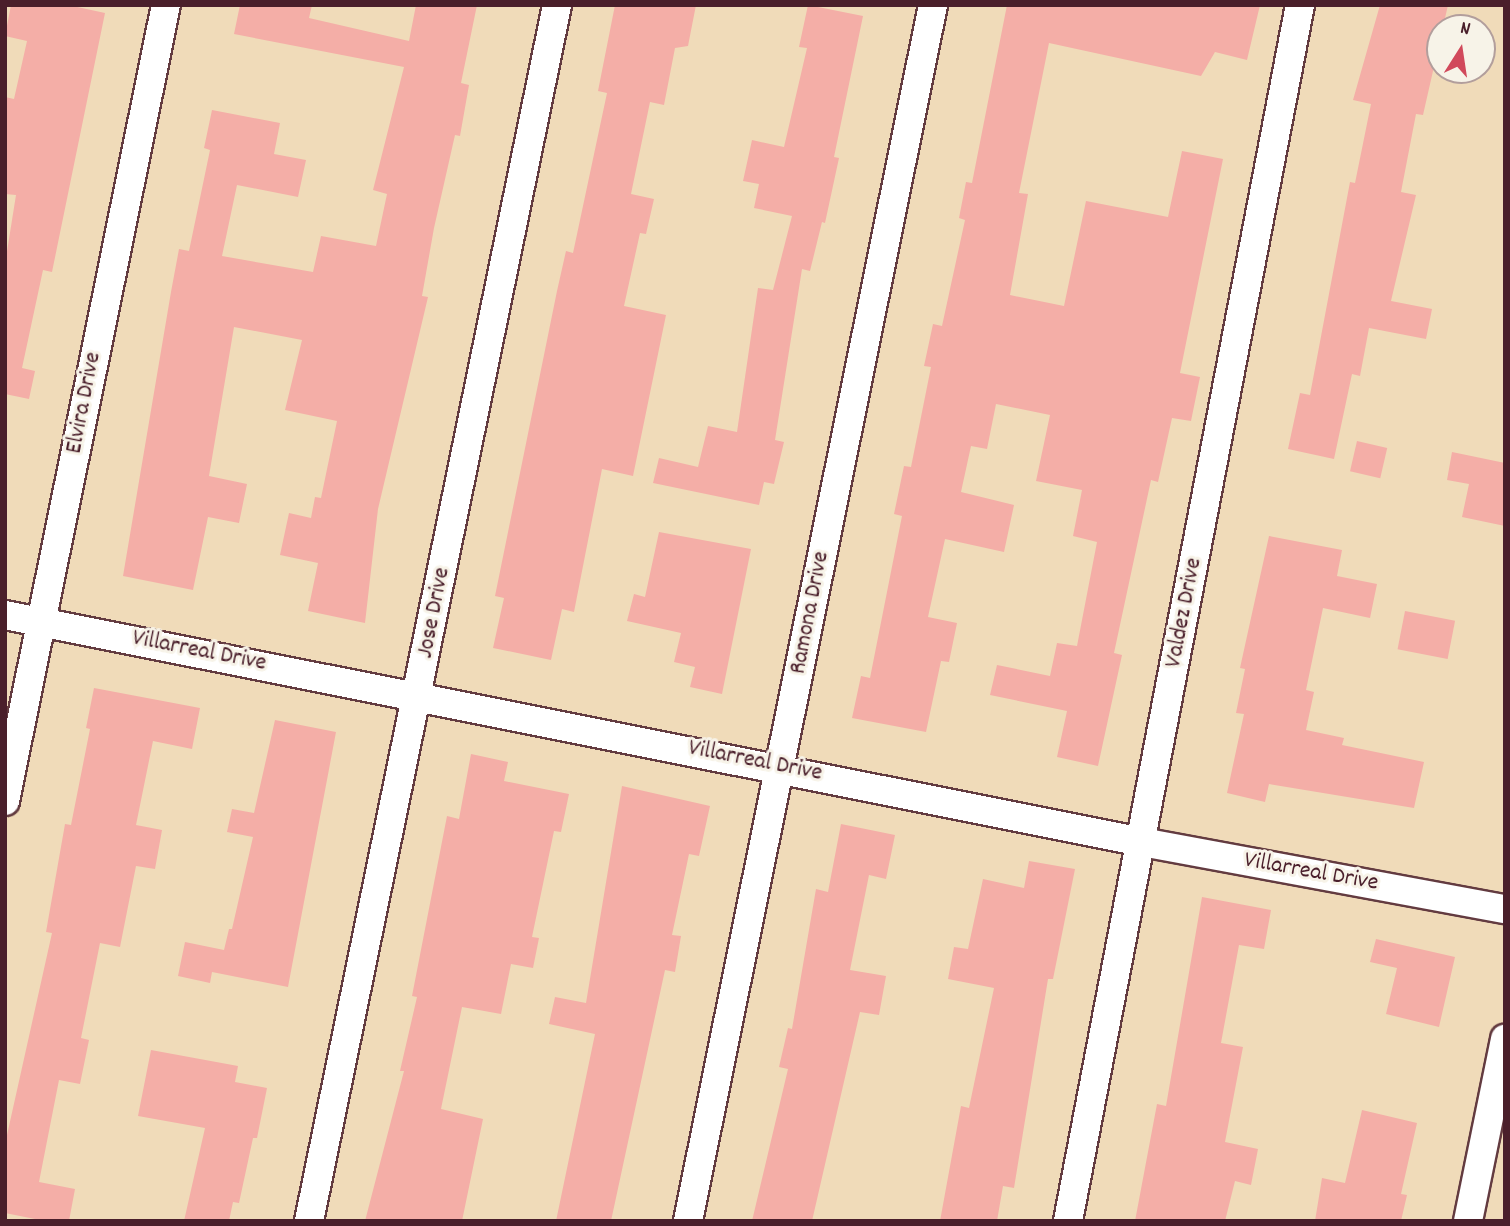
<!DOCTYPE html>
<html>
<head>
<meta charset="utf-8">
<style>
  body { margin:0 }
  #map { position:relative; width:1510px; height:1226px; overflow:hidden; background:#f0dbb9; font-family:Dekko,sans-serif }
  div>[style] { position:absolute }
  .building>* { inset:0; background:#f4aea7; transform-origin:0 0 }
  .roads { filter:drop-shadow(2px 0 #633b40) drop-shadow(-2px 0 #633b40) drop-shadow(0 2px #633b40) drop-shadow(0 -2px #633b40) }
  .minor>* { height:28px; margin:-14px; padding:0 14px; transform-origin:14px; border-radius:14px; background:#fff }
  span { translate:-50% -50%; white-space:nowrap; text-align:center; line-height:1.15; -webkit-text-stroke:6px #f7f3e8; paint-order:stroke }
  .street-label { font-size:24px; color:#4a1f2b }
  .frame { position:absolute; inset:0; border:7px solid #4a1f2b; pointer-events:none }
  .north { position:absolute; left:1426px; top:14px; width:70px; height:70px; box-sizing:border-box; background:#f7f3e8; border:2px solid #b29e9c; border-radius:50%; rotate:12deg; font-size:19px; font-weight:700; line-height:28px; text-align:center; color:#4a1f2b }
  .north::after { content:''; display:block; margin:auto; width:24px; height:32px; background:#d1495b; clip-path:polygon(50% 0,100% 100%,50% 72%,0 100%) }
</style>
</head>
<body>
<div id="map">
  <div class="building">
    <div style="clip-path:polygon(11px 5px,68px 5px,105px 13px,52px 272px,43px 270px,22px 368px,35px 371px,29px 399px,5px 394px,5px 264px,16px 195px,5px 194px,5px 97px,14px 99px,27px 41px,5px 36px)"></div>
    <div style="clip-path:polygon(240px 5px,312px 5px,309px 18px,409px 41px,416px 5px,477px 5px,461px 83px,469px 85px,460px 136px,455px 135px,434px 228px,422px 296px,428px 297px,378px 509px,365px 623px,308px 611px,318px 563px,280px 555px,289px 513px,311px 518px,315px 497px,321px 498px,337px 421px,285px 410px,302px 340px,234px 327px,209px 476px,247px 484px,239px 523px,208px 517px,193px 590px,123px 576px,171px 292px,179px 249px,189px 251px,210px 150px,204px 148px,212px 110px,280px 123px,274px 154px,306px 160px,298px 197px,237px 185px,222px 256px,313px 272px,321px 236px,376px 246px,387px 194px,373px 190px,404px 67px,234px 34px)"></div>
    <div style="clip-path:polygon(615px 5px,696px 5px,688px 46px,675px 48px,664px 105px,650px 102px,631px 194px,654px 199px,646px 234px,640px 233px,624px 306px,666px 315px,633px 476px,602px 469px,574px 612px,562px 609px,551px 660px,493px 648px,504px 598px,495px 596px,557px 291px,566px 251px,573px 253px,607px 93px,598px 91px)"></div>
    <div style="clip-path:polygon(808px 5px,863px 16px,834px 157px,839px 158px,825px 223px,822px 222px,810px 271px,802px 269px,775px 440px,784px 442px,774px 484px,764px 482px,759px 505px,653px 483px,659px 458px,698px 467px,708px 426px,737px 432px,758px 288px,773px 290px,792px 216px,754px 208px,759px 184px,743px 181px,752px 140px,784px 147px,807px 48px,799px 47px)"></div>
    <div style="clip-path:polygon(1007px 5px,1260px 5px,1247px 60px,1215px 52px,1201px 76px,1049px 43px,1019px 193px,1028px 194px,1010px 295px,1064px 306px,1086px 201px,1168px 217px,1182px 151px,1223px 159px,1180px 373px,1200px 377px,1191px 421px,1172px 418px,1158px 482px,1151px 480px,1114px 653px,1122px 655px,1098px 766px,1057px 757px,1067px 711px,990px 695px,997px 665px,1050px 676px,1057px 643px,1077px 646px,1097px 542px,1073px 536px,1082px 490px,1036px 481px,1050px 415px,996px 404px,987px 449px,971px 446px,961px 492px,1014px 505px,1004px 552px,945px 539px,928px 617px,957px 623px,949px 662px,941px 661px,926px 732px,852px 718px,861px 676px,870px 678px,902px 516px,894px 514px,904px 466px,911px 467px,931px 367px,924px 366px,933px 324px,942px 326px,965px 220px,959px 218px,966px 182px,972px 183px)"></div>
    <div style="clip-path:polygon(1380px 5px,1448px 5px,1423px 115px,1416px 114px,1401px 192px,1416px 195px,1391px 301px,1432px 309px,1426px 339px,1369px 328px,1360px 376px,1352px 374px,1334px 459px,1288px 449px,1300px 393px,1310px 395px,1350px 182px,1355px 183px,1371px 104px,1353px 100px)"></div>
    <div style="left:1357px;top:441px;width:31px;height:31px;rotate:13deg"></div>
    <div style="clip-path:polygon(1452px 452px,1505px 463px,1505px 526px,1462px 517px,1469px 484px,1447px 480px)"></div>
    <div style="clip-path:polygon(659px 532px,751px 549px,722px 694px,690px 687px,695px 667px,674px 662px,681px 633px,627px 621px,634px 594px,645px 597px)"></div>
    <div style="clip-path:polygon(1269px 536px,1342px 550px,1337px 576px,1377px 584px,1370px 618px,1323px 608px,1306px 690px,1314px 692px,1306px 730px,1344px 738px,1342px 745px,1424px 762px,1414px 808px,1269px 784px,1265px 802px,1227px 793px,1244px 714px,1236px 713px,1245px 669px,1240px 668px)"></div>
    <div style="left:1405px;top:611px;width:51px;height:39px;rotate:11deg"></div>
    <div style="clip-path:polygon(94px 688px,200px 708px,192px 749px,153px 741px,136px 825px,162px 830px,155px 869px,136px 866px,120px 947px,100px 943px,81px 1038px,89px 1040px,80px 1084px,59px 1080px,39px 1182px,75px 1189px,69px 1221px,45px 1221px,5px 1213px,5px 1144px,52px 933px,46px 932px,65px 824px,71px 825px,90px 729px,86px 728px)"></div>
    <div style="clip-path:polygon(275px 720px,336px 732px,288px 987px,212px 972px,210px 983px,178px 976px,185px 942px,224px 950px,229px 929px,232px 929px,253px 837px,227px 832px,232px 809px,254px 813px)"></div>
    <div style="clip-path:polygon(471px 754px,508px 762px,504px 781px,569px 794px,561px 832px,554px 831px,532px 937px,539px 938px,533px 968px,511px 964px,501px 1014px,462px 1007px,441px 1109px,483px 1119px,462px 1221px,365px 1221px,404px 1071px,400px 1071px,417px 997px,412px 996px,447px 816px,459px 819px)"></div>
    <div style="clip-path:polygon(622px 786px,710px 806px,699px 856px,689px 854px,672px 935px,681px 936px,675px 972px,665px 970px,611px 1221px,556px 1221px,595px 1034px,549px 1024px,555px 997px,586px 1003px)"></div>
    <div style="clip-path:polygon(841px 824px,895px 835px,886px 879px,869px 875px,850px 970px,886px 976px,879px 1015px,860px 1012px,812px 1221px,752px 1221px,788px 1069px,779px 1067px,788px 1028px,792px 1029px,816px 889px,828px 892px)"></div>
    <div style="clip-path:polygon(1029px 861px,1075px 869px,1053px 979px,1048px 979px,1014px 1188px,1003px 1186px,997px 1221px,940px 1221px,961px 1106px,969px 1108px,994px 988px,948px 979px,954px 947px,968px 949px,983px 879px,1024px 888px)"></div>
    <div style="clip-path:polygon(1202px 897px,1271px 910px,1264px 949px,1239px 945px,1221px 1043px,1243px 1047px,1225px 1142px,1258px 1149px,1251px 1185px,1235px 1181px,1225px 1221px,1135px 1221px,1157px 1104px,1166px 1106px)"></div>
    <div style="clip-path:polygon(1376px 939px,1455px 957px,1439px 1027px,1386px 1014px,1397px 968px,1370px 962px)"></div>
    <div style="clip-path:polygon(151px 1050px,238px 1066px,235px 1082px,267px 1088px,257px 1138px,253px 1138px,239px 1203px,233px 1202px,229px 1221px,184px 1221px,205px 1128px,138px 1116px)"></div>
    <div style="clip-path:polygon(1362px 1110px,1417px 1123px,1401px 1194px,1407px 1195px,1401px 1221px,1315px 1221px,1322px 1178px,1345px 1183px)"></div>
  </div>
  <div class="roads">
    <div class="minor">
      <div style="left:5px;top:615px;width:1159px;rotate:11.29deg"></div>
      <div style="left:1142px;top:842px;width:369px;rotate:10.5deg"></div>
      <div style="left:5px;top:801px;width:812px;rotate:-78.57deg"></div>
      <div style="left:309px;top:1221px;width:1241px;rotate:-78.47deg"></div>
      <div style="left:688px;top:1221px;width:1240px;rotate:-78.61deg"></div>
      <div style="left:1068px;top:1221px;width:1238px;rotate:-79.2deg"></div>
      <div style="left:1468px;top:1221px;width:186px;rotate:-78.5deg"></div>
    </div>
  </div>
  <div class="street-label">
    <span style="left:85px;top:403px;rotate:-79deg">Elvira Drive</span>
    <span style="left:435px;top:613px;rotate:-79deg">Jose Drive</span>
    <span style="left:811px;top:613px;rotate:-79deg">Ramona Drive</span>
    <span style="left:1185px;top:613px;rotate:-79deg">Valdez Drive</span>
    <span style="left:199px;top:652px;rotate:11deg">Villarreal Drive</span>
    <span style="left:755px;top:762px;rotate:11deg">Villarreal Drive</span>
    <span style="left:1311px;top:873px;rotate:10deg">Villarreal Drive</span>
  </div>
  <div class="frame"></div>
  <div class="north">N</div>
</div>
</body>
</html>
